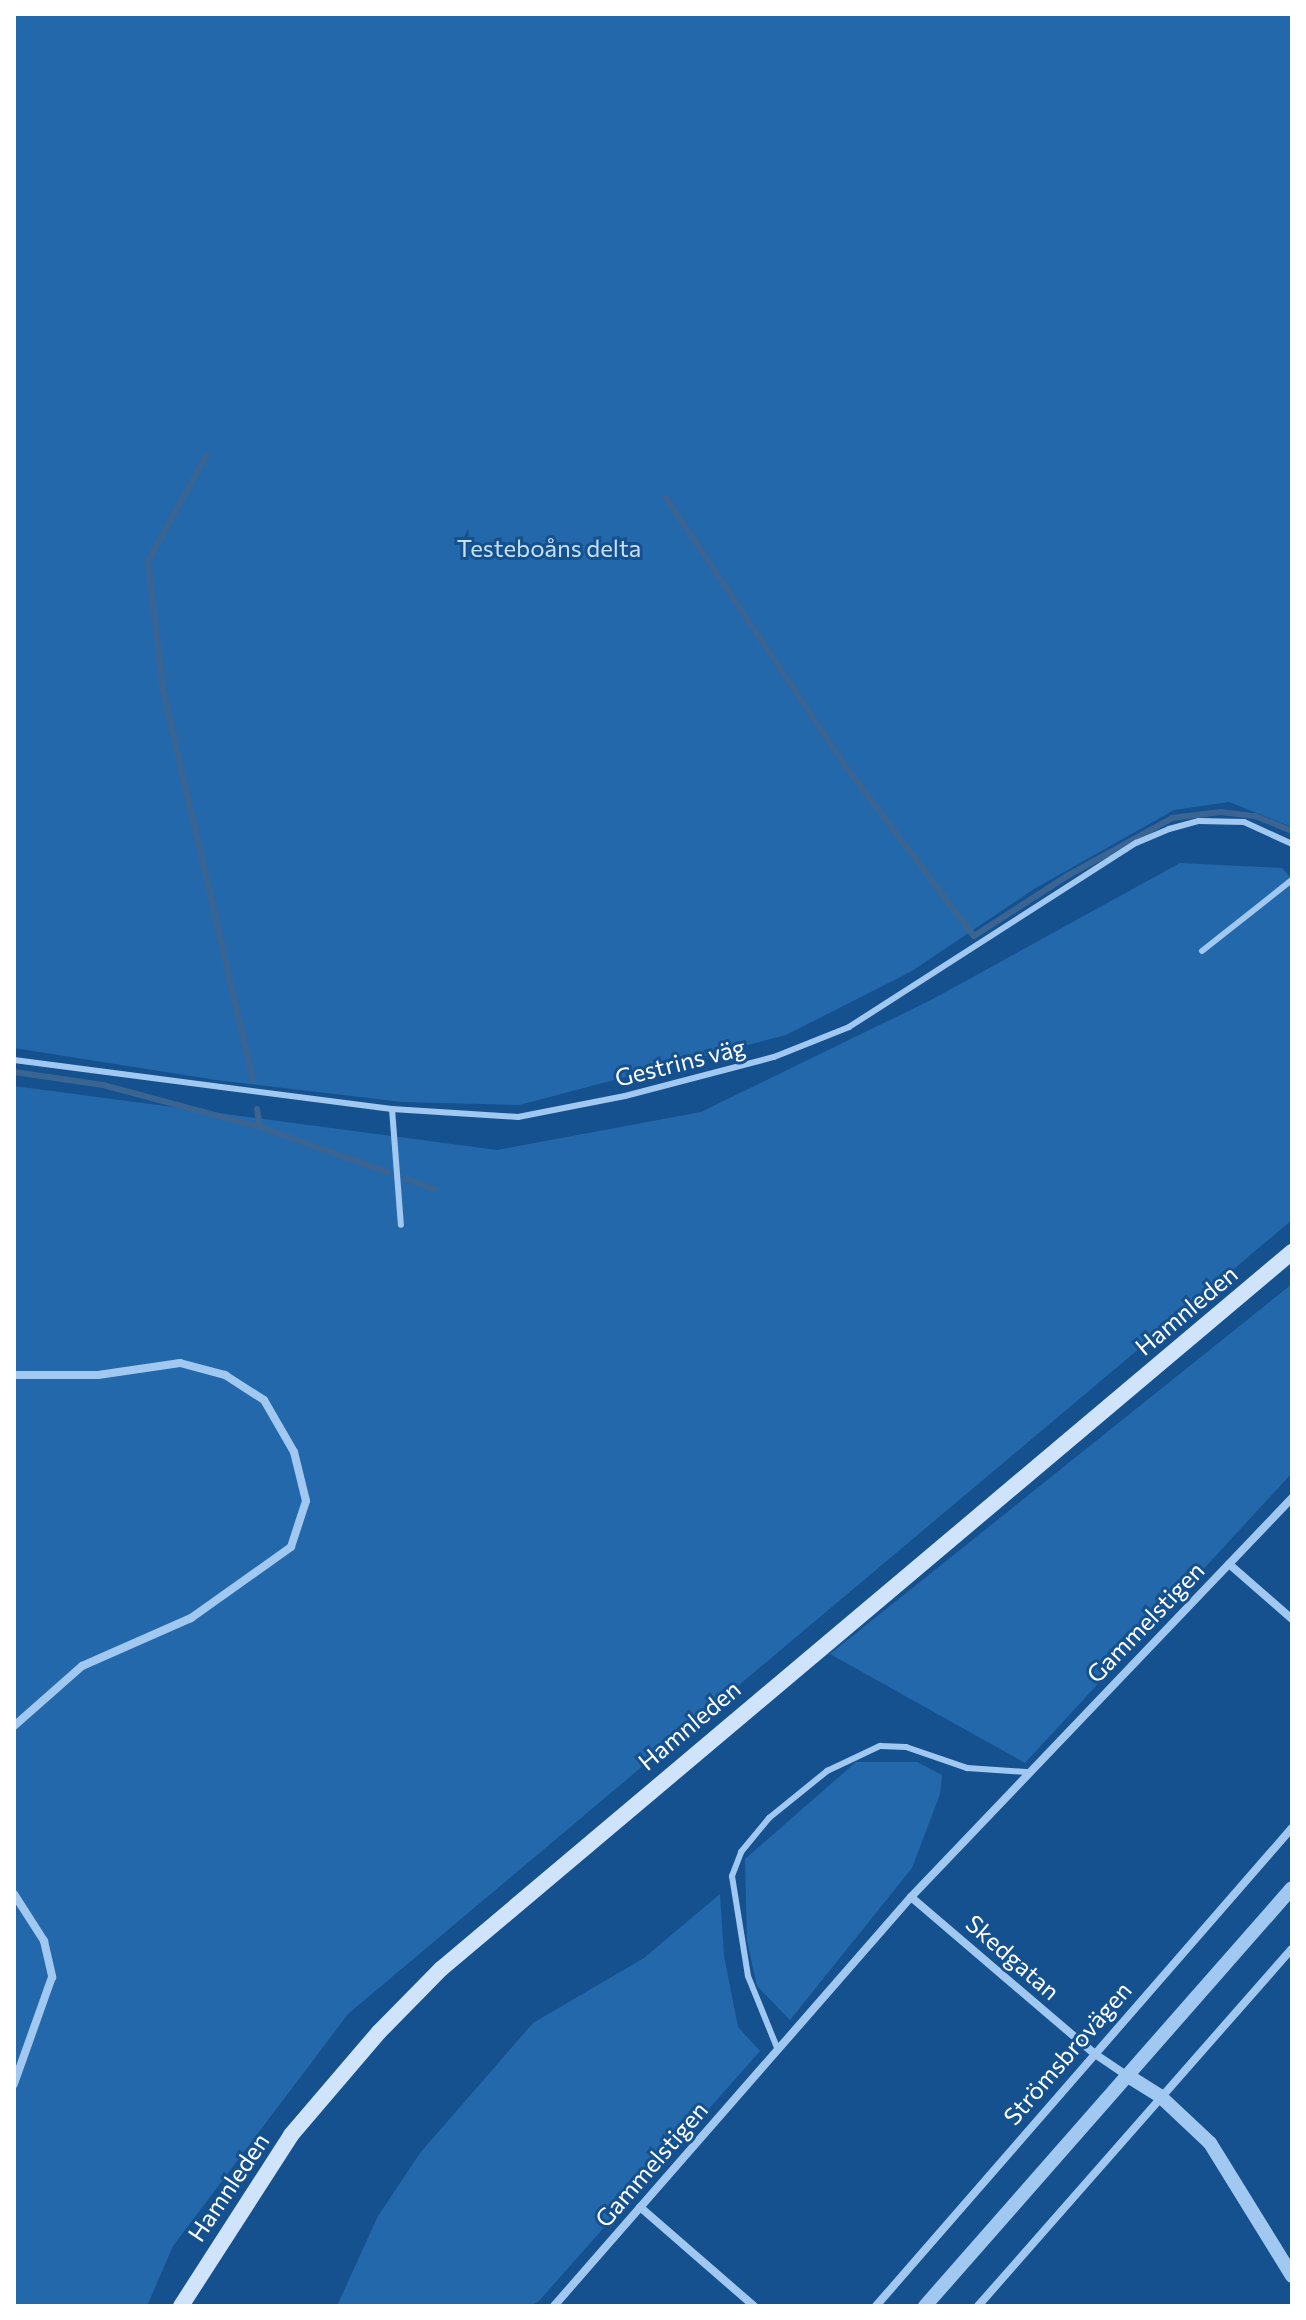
<!DOCTYPE html>
<html>
<head>
<meta charset="utf-8">
<style>
  body { margin:0 }
  #map { position:relative; width:1306px; height:2320px; overflow:hidden; background:#15508f; font-family:Commissioner,sans-serif }
  div>[style] { position:absolute }
  .green>* { inset:0; background:#2468ac }
  .stream>* { height:6px; margin:-3px; padding:0 3px; transform-origin:3px; border-radius:3px; background:#3a6593 }
  .service>* { height:6px; margin:-3px; padding:0 3px; transform-origin:3px; border-radius:3px; background:#a1c8f0 }
  .minor>* { height:8px; margin:-4px; padding:0 4px; transform-origin:4px; border-radius:4px; background:#a1c8f0 }
  .tertiary>* { height:14px; margin:-7px; padding:0 7px; transform-origin:7px; border-radius:7px; background:#a1c8f0 }
  .secondary>* { height:16px; margin:-8px; padding:0 8px; transform-origin:8px; border-radius:8px; background:#cfe4fb }
  span { translate:-50% -50%; white-space:nowrap; text-align:center; line-height:1.15; -webkit-text-stroke:6px #15508f; paint-order:stroke }
  .park-label { font-size:24px; color:#c7e2fc }
  .street-label { font-size:24px; color:#fff }
  .frame { position:absolute; inset:0; border:16px solid #fff; pointer-events:none }
</style>
</head>
<body>
<div id="map">
  <div class="green">
    <div style="clip-path:polygon(14px 14px,1292px 14px,1292px 827px,1229px 802px,1174px 810px,1034px 889px,912px 971px,786px 1035px,519px 1105px,402px 1102px,216px 1080px,14px 1048px)"></div>
    <div style="clip-path:polygon(1180px 863px,1282px 868px,1292px 879px,1292px 1220px,348px 2014px,173px 2246px,147px 2306px,14px 2306px,14px 1086px,497px 1150px,701px 1112px,931px 1000px)"></div>
    <div style="clip-path:polygon(1292px 1284px,1292px 1473px,1025px 1763px,830px 1654px)"></div>
    <div style="clip-path:polygon(856px 1762px,917px 1762px,942px 1775px,940px 1794px,912px 1868px,790px 2020px,757px 1986px,747px 1941px,745px 1859px)"></div>
    <div style="clip-path:polygon(720px 1894px,724px 1956px,738px 2027px,760px 2051px,539px 2301px,531px 2306px,337px 2306px,378px 2216px,420px 2153px,533px 2023px,644px 1958px)"></div>
  </div>
  <div class="stream">
    <div style="left:206px;top:456px;width:120px;rotate:118.9deg"></div>
    <div style="left:148px;top:561px;width:130px;rotate:83.4deg"></div>
    <div style="left:163px;top:690px;width:400px;rotate:77deg"></div>
    <div style="left:666px;top:498px;width:329px;rotate:56.2deg"></div>
    <div style="left:849px;top:771px;width:207px;rotate:52.9deg"></div>
    <div style="left:974px;top:936px;width:111px;rotate:-32.8deg"></div>
    <div style="left:1067px;top:876px;width:120px;rotate:-28.9deg"></div>
    <div style="left:1172px;top:818px;width:49px;rotate:-7deg"></div>
    <div style="left:1221px;top:812px;width:34px;rotate:7deg"></div>
    <div style="left:1255px;top:816px;width:40px;rotate:22deg"></div>
    <div style="left:14px;top:1072px;width:90px;rotate:8.3deg"></div>
    <div style="left:103px;top:1085px;width:163px;rotate:15deg"></div>
    <div style="left:260px;top:1127px;width:135px;rotate:19.5deg"></div>
    <div style="left:257px;top:1109px;width:18px;rotate:81deg"></div>
    <div style="left:406px;top:1179px;width:30px;rotate:20deg"></div>
  </div>
  <div class="service">
    <div style="left:1202px;top:951px;width:115px;rotate:-38.3deg"></div>
    <div style="left:14px;top:1060px;width:381px;rotate:7.4deg"></div>
    <div style="left:392px;top:1109px;width:126px;rotate:3.6deg"></div>
    <div style="left:518px;top:1117px;width:109px;rotate:-11.1deg"></div>
    <div style="left:625px;top:1096px;width:154px;rotate:-14.7deg"></div>
    <div style="left:774px;top:1057px;width:81px;rotate:-21.8deg"></div>
    <div style="left:849px;top:1027px;width:341px;rotate:-32.7deg"></div>
    <div style="left:1136px;top:843px;width:36px;rotate:-23deg"></div>
    <div style="left:1169px;top:829px;width:31px;rotate:-15deg"></div>
    <div style="left:1199px;top:821px;width:45px;rotate:1.3deg"></div>
    <div style="left:1244px;top:822px;width:53px;rotate:24.6deg"></div>
    <div style="left:392px;top:1109px;width:116px;rotate:85.6deg"></div>
    <div style="left:778px;top:2050px;width:80px;rotate:-112.1deg"></div>
    <div style="left:748px;top:1976px;width:101px;rotate:-99.1deg"></div>
    <div style="left:732px;top:1876px;width:26px;rotate:-69deg"></div>
    <div style="left:741px;top:1852px;width:44px;rotate:-50.5deg"></div>
    <div style="left:769px;top:1818px;width:75px;rotate:-39deg"></div>
    <div style="left:827px;top:1771px;width:59px;rotate:-25.3deg"></div>
    <div style="left:880px;top:1746px;width:26px;rotate:2deg"></div>
    <div style="left:906px;top:1747px;width:65px;rotate:19deg"></div>
    <div style="left:967px;top:1768px;width:59px;rotate:3.9deg"></div>
  </div>
  <div class="minor">
    <div style="left:14px;top:1375px;width:84px"></div>
    <div style="left:98px;top:1375px;width:83px;rotate:-8.3deg"></div>
    <div style="left:180px;top:1363px;width:47px;rotate:14.9deg"></div>
    <div style="left:225px;top:1375px;width:46px;rotate:32.7deg"></div>
    <div style="left:264px;top:1400px;width:60px;rotate:60deg"></div>
    <div style="left:294px;top:1452px;width:50px;rotate:76.2deg"></div>
    <div style="left:306px;top:1501px;width:48px;rotate:108.1deg"></div>
    <div style="left:291px;top:1547px;width:123px;rotate:144.6deg"></div>
    <div style="left:191px;top:1618px;width:119px;rotate:156.2deg"></div>
    <div style="left:82px;top:1666px;width:91px;rotate:138.6deg"></div>
    <div style="left:1229px;top:1564px;width:84px;rotate:41.1deg"></div>
    <div style="left:14px;top:1894px;width:56px;rotate:57.4deg"></div>
    <div style="left:44px;top:1941px;width:37px;rotate:77deg"></div>
    <div style="left:52px;top:1977px;width:114px;rotate:109.6deg"></div>
    <div style="left:911px;top:1897px;width:242px;rotate:40.5deg"></div>
    <div style="left:1095px;top:2054px;width:40px;rotate:34deg"></div>
    <div style="left:640px;top:2207px;width:151px;rotate:41deg"></div>
    <div style="left:554px;top:2306px;width:543px;rotate:-48.88deg"></div>
    <div style="left:911px;top:1897px;width:552px;rotate:-46.32deg"></div>
    <div style="left:876px;top:2306px;width:634px;rotate:-48.97deg"></div>
    <div style="left:978px;top:2306px;width:475px;rotate:-48.7deg"></div>
  </div>
  <div class="tertiary">
    <div style="left:1128px;top:2076px;width:39px;rotate:32deg"></div>
    <div style="left:1161px;top:2097px;width:67px;rotate:43.2deg"></div>
    <div style="left:1210px;top:2143px;width:156px;rotate:58.3deg"></div>
    <div style="left:925px;top:2306px;width:556px;rotate:-48.72deg"></div>
  </div>
  <div class="secondary">
    <div style="left:181px;top:2306px;width:203px;rotate:-57.2deg"></div>
    <div style="left:291px;top:2135px;width:135px;rotate:-49.5deg"></div>
    <div style="left:379px;top:2032px;width:88px;rotate:-45.5deg"></div>
    <div style="left:441px;top:1969px;width:1113px;rotate:-40.12deg"></div>
  </div>
  <div class="park-label">
    <span style="left:549px;top:548px">Testeboåns delta</span>
  </div>
  <div class="street-label">
    <span style="left:680px;top:1062px;rotate:-14deg">Gestrins väg</span>
    <span style="left:1186px;top:1310px;rotate:-40deg">Hamnleden</span>
    <span style="left:1145px;top:1622px;rotate:-46deg">Gammelstigen</span>
    <span style="left:689px;top:1725px;rotate:-40deg">Hamnleden</span>
    <span style="left:1013px;top:1957px;rotate:41deg">Skedgatan</span>
    <span style="left:1067px;top:2053px;rotate:-49deg">Strömsbrovägen</span>
    <span style="left:651px;top:2164px;rotate:-49deg">Gammelstigen</span>
    <span style="left:228px;top:2187px;rotate:-56deg">Hamnleden</span>
  </div>
  <div class="frame"></div>
</div>
</body>
</html>
